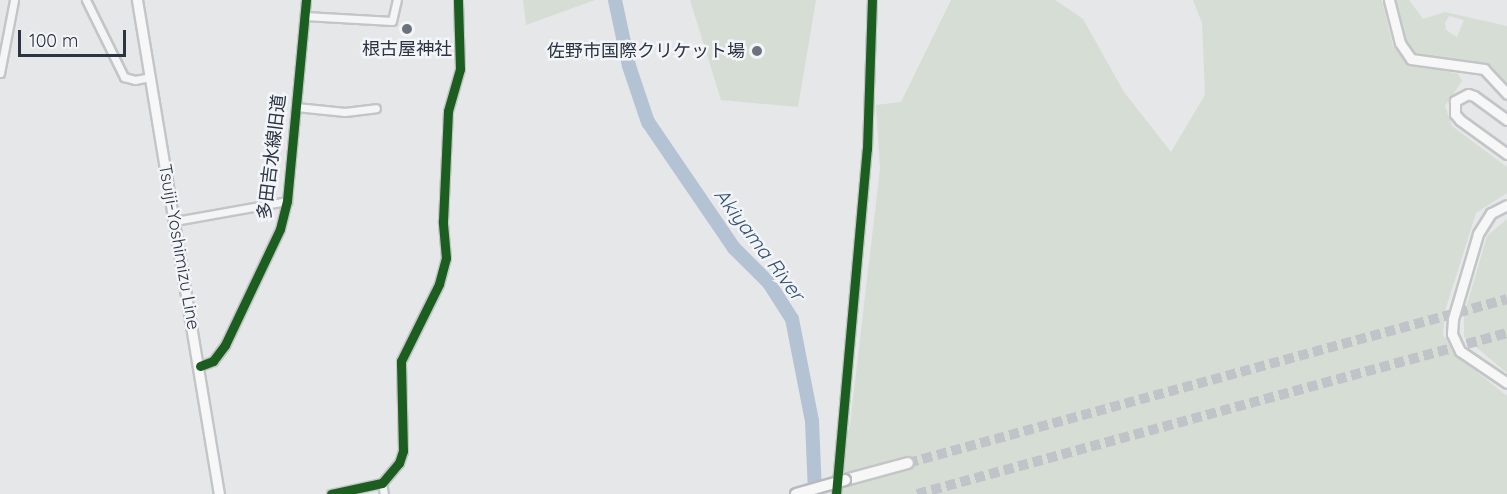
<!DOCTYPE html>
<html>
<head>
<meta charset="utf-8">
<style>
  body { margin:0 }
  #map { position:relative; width:1507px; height:494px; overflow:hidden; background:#e5e7e9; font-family:Quicksand,"Noto Sans JP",sans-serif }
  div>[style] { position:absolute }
  .green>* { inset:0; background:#d6ddd5 }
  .river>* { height:14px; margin:-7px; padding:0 7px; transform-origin:7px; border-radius:7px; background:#b4c3d3 }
  .highway-tunnel>* { height:10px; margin-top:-5px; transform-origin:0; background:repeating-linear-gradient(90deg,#c0c3c8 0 10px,transparent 0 15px) }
  .roads { filter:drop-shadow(2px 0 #c3c5c7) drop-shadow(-2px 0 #c3c5c7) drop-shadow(0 2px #c3c5c7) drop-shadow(0 -2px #c3c5c7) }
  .minor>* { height:7px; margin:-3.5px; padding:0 3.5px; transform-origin:3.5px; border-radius:3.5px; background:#f4f5f6 }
  .major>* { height:9px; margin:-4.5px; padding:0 4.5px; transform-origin:4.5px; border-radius:4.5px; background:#f7f7f8 }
  .highway>* { height:10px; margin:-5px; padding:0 5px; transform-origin:5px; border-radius:5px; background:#f7f7f8 }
  .bridges { filter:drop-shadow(2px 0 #b7babe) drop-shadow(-2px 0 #b7babe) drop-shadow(0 2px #b7babe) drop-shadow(0 -2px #b7babe) }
  .highway-bridge>* { height:10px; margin:-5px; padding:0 5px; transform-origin:5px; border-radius:5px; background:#f7f7f8 }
  .cycleway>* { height:9px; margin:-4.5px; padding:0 4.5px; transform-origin:4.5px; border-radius:4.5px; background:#1b5e20 }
  .dots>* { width:16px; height:16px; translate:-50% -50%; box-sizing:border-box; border:3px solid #f3f5f8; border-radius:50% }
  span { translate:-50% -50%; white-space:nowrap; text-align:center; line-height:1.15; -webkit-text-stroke:5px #f3f5f8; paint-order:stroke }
  .poi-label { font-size:18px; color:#2b3443 }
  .right { translate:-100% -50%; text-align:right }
  .street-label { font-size:18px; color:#2b3443 }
  .water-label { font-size:20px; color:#355277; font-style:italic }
  .scale { position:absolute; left:18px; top:30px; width:108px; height:27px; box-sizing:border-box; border:3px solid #2b3443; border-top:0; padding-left:8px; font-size:18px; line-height:21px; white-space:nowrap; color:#2b3443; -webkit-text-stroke:4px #f3f5f8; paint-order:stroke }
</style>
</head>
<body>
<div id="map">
  <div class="green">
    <div style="clip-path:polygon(523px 0,595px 0,526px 25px)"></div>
    <div style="clip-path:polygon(690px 0,816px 0,798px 107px,721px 100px)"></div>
    <div style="clip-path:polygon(951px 0,1055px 0,1083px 19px,1124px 92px,1171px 152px,1205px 95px,1202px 23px,1193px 0,1382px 0,1393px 46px,1401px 56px,1412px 63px,1458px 74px,1462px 81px,1445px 106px,1452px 126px,1507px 167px,1507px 193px,1476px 213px,1445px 311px,1443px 335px,1457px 356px,1507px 396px,1507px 494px,831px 494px,850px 424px,880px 169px,876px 105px,901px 102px)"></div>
    <div style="clip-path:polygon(evenodd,1395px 0,1409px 0,1423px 19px,1445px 12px,1507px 26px,1507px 87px,1493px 70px,1477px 63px,1412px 53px,1405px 42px,1395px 0,1449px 16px,1464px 20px,1457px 37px,1446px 30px,1445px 23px,1449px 16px)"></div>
    <div style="clip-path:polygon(1507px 219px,1507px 373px,1464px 337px,1464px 315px,1487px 236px)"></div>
  </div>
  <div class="river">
    <div style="left:615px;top:0;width:67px;rotate:78deg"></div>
    <div style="left:629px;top:66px;width:59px;rotate:71.3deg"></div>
    <div style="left:648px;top:122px;width:153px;rotate:55.7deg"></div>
    <div style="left:734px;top:248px;width:49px;rotate:45deg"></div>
    <div style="left:769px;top:283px;width:43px;rotate:57.4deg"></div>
    <div style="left:792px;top:319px;width:104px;rotate:78.9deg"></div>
    <div style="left:812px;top:421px;width:73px;rotate:87.6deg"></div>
  </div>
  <div class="highway-tunnel">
    <div style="left:908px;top:463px;width:621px;rotate:-15.31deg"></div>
    <div style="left:917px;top:494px;width:612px;rotate:-15.26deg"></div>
  </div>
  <div class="roads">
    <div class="minor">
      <div style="left:86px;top:0;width:86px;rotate:63.7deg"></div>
      <div style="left:124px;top:77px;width:11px;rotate:15deg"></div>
      <div style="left:135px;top:80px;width:15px;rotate:-11deg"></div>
      <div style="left:305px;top:16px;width:87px;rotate:3.3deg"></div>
      <div style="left:392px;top:21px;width:22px;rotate:-77deg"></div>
      <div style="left:0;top:73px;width:74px;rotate:-79.1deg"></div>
      <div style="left:296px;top:107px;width:49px;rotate:5.8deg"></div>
      <div style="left:345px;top:112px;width:31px;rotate:-7deg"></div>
      <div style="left:175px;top:221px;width:114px;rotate:-10.1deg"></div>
      <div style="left:200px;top:366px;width:14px;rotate:-21deg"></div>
      <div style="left:213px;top:361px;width:20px;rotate:-53deg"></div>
      <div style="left:225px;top:345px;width:128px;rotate:-64.6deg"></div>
      <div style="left:280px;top:229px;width:29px;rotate:-76deg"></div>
      <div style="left:287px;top:201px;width:202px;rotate:-84.6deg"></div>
      <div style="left:382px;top:483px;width:11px;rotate:80deg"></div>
      <div style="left:331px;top:494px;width:52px;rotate:-12.2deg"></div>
      <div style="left:382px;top:483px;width:26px;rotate:-50deg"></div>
      <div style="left:399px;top:463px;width:13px;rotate:-72deg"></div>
      <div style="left:403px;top:451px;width:90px;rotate:-91.3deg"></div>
      <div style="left:401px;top:361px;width:86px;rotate:-63.7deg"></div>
      <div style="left:439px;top:284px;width:27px;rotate:-75deg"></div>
      <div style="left:446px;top:258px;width:37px;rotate:-95deg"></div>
      <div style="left:443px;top:221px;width:110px;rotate:-87.4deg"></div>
      <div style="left:448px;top:111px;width:44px;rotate:-74.1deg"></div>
      <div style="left:460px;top:69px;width:69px;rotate:-91.7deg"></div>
      <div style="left:836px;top:494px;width:346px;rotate:-84.9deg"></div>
      <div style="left:867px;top:149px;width:149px;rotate:-88.1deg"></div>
    </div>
    <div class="major">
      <div style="left:137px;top:0;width:501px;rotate:80.58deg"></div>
      <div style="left:1389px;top:0;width:44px;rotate:75.7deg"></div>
      <div style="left:1400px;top:43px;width:19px;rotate:55deg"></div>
      <div style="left:1411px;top:59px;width:74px;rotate:7.8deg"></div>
      <div style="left:1484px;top:69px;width:34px;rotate:47deg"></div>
      <div style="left:1507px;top:120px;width:41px;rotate:-144deg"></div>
      <div style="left:1474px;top:96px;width:6px;rotate:-162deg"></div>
      <div style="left:1468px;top:94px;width:15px;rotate:152deg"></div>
      <div style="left:1455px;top:101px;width:13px;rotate:90deg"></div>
      <div style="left:1455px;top:114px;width:8px;rotate:50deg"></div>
      <div style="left:1460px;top:120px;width:58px;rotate:35.9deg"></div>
      <div style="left:1507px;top:205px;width:18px;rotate:153deg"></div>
      <div style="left:1491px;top:213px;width:25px;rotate:122deg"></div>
      <div style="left:1478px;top:234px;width:89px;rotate:106.4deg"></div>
      <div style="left:1453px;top:319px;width:15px;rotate:94deg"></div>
      <div style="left:1452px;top:334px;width:19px;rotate:65deg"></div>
      <div style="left:1460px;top:351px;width:57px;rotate:34.2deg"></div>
    </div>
    <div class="highway">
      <div style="left:845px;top:480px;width:65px;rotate:-15.1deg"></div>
    </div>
  </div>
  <div class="bridges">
    <div class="highway-bridge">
      <div style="left:796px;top:494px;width:51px;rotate:-15.9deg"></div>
    </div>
  </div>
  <div class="cycleway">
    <div style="left:200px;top:366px;width:14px;rotate:-21deg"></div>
    <div style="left:213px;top:361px;width:20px;rotate:-53deg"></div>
    <div style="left:225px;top:345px;width:128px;rotate:-64.6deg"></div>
    <div style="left:280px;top:229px;width:29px;rotate:-76deg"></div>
    <div style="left:287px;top:201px;width:202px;rotate:-84.6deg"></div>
    <div style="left:331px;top:494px;width:52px;rotate:-12.2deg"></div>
    <div style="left:382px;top:483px;width:26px;rotate:-50deg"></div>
    <div style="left:399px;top:463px;width:13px;rotate:-72deg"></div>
    <div style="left:403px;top:451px;width:90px;rotate:-91.3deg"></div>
    <div style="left:401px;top:361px;width:86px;rotate:-63.7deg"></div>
    <div style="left:439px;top:284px;width:27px;rotate:-75deg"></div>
    <div style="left:446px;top:258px;width:37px;rotate:-95deg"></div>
    <div style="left:443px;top:221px;width:110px;rotate:-87.4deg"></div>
    <div style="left:448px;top:111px;width:44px;rotate:-74.1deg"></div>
    <div style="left:460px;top:69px;width:69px;rotate:-91.7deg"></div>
    <div style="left:836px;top:494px;width:346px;rotate:-84.9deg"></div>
    <div style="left:867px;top:149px;width:149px;rotate:-88.1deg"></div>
  </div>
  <div class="dots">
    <div style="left:407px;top:29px;background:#6c737d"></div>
    <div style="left:757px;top:51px;background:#6c737d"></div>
  </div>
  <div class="poi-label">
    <span style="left:407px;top:49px">根古屋神社</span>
    <span class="right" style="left:745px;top:51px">佐野市国際クリケット場</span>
  </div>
  <div class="street-label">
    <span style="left:272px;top:157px;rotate:-83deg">多田吉水線旧道</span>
    <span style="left:179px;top:247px;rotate:80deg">Tsuiji-Yoshimizu Line</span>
  </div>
  <div class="water-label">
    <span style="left:760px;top:244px;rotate:53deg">Akiyama River</span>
  </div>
  <div class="scale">100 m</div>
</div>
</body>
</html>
